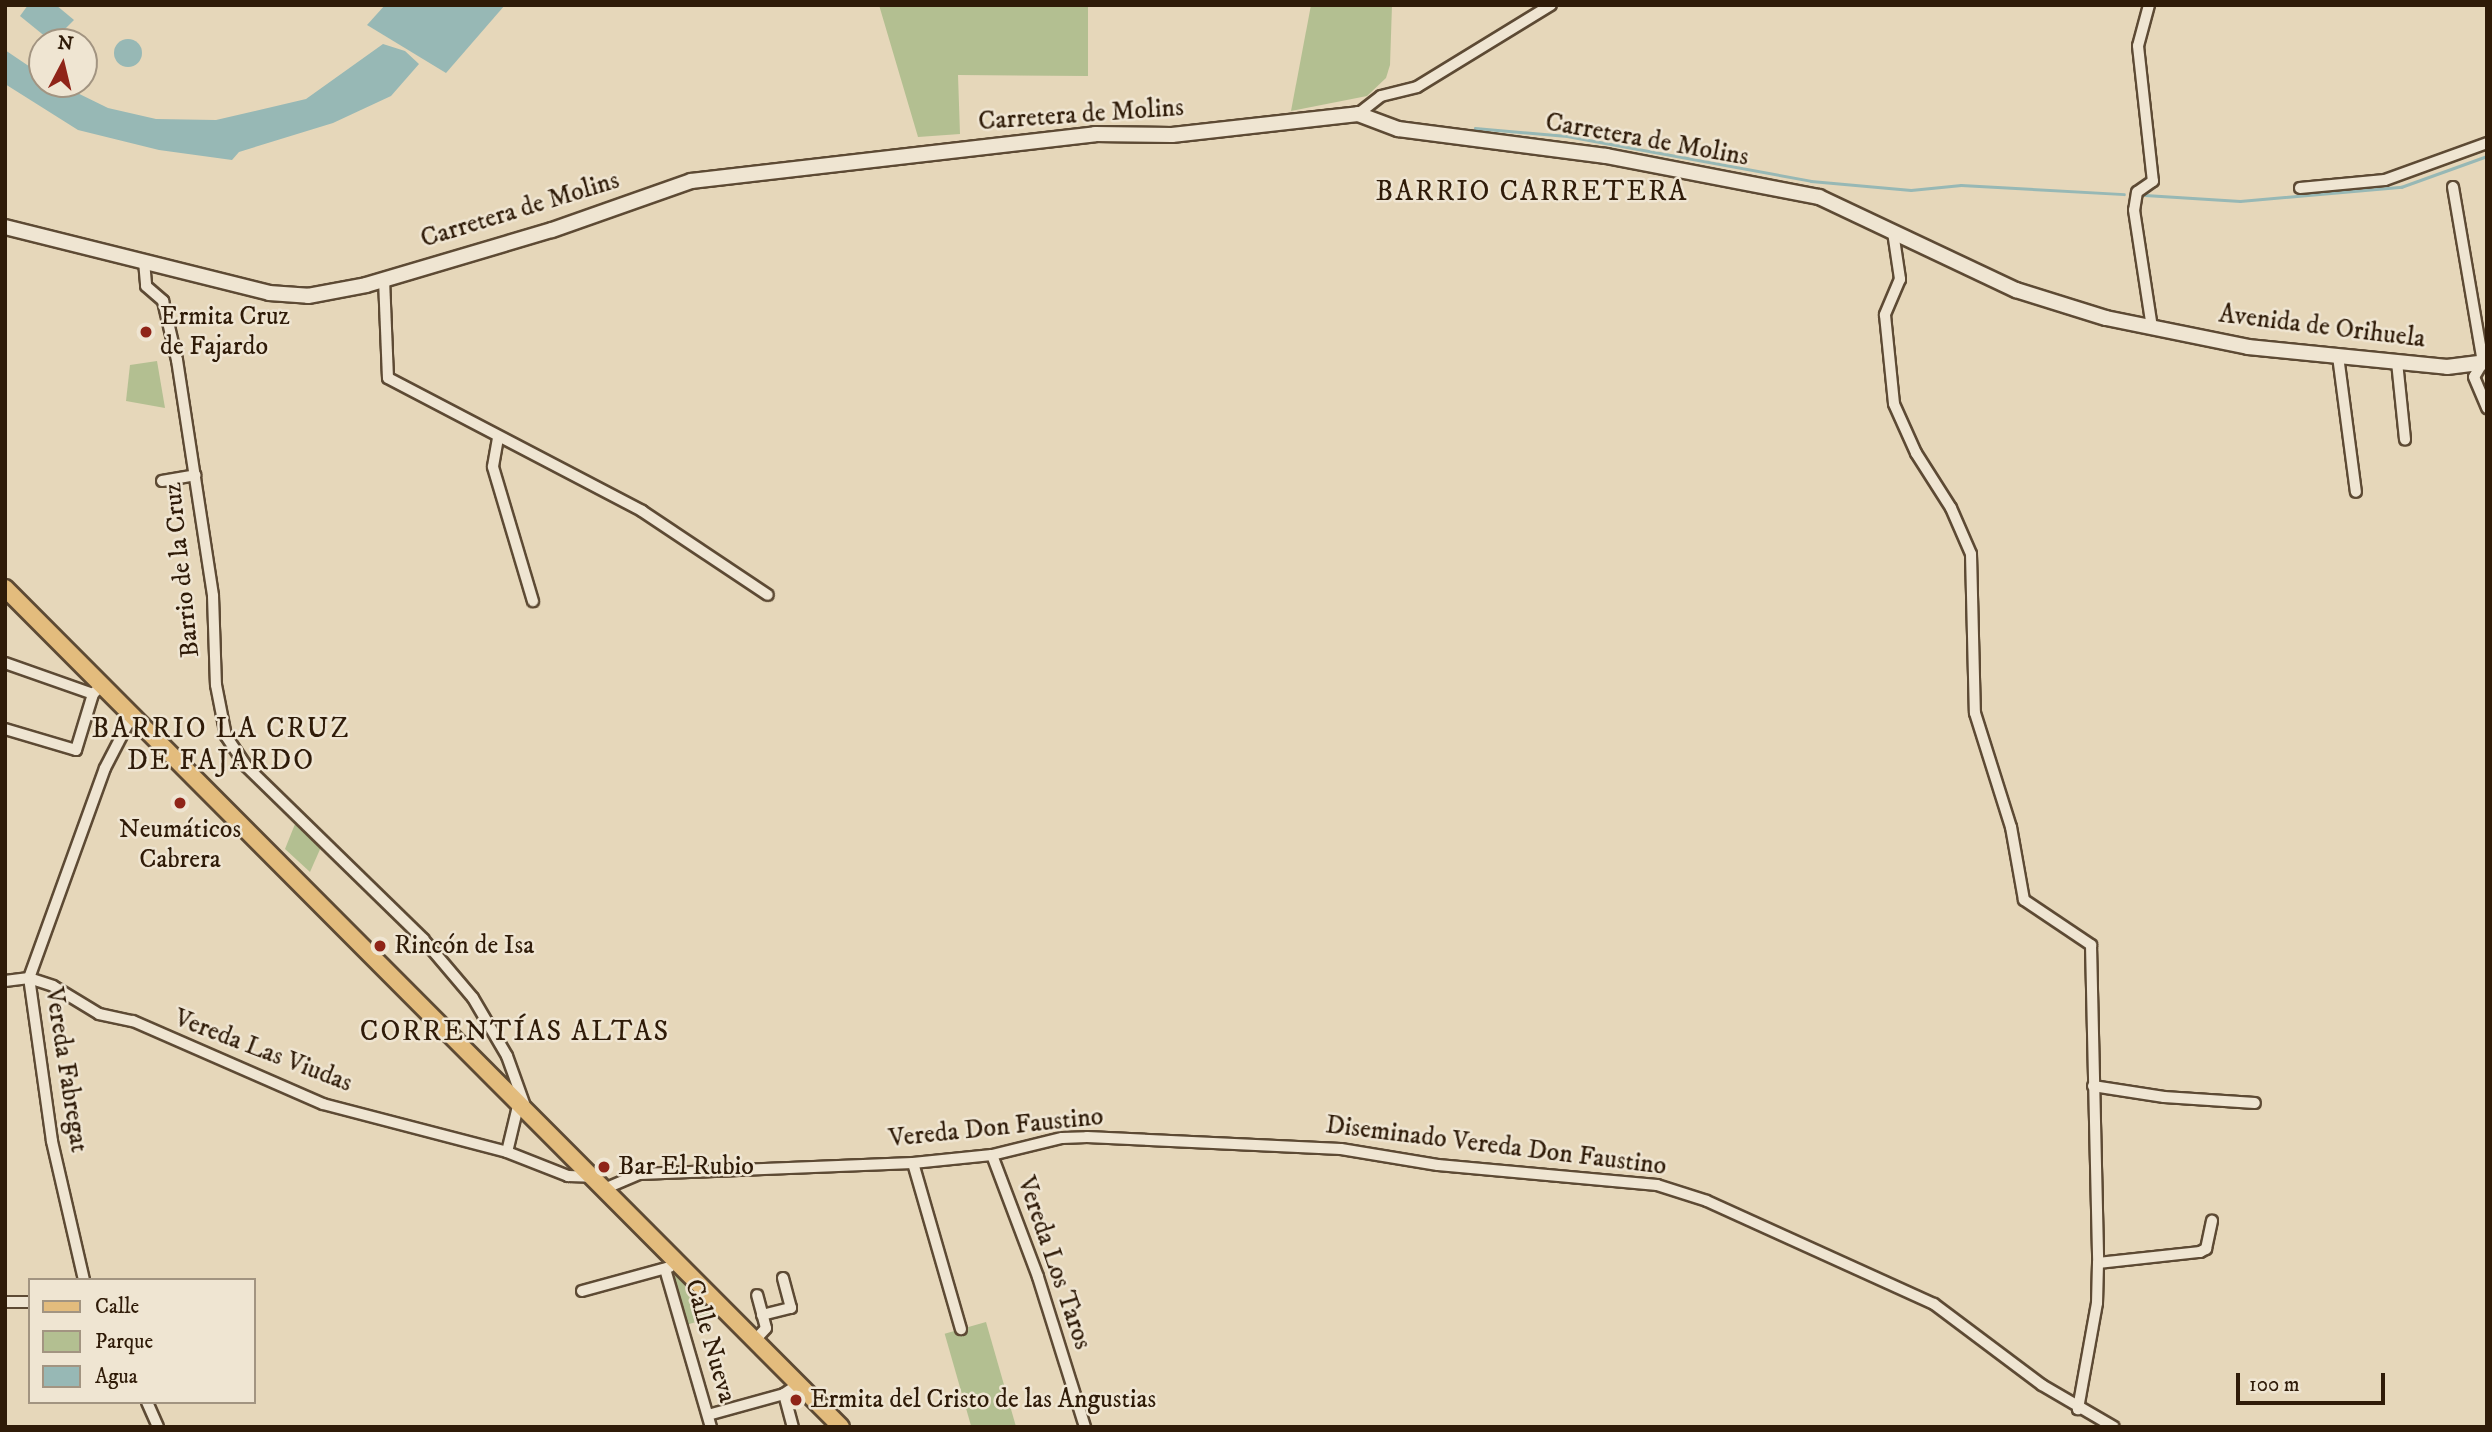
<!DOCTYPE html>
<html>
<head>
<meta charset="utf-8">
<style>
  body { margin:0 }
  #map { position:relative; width:2492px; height:1432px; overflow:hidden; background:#e6d7ba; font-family:"IM FELL DW Pica",serif }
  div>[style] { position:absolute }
  .green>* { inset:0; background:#b3bf91; transform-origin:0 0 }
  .water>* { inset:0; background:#97b8b5 }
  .round { border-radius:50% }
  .stream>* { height:2.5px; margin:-1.25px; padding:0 1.25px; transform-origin:1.25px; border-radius:1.25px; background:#97b8b5 }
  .roads { filter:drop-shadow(2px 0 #5d4a34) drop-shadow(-2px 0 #5d4a34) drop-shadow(0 2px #5d4a34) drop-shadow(0 -2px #5d4a34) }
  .street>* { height:10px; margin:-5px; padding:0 5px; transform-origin:5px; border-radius:5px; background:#efe5d2 }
  .secondary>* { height:14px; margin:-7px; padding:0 7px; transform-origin:7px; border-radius:7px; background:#efe5d2 }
  .primary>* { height:16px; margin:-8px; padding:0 8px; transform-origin:8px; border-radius:8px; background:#e3bc7d }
  .dots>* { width:19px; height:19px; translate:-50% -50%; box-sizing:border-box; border:4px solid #efe5d2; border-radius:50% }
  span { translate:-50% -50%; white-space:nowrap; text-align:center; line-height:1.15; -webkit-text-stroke:5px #efe5d2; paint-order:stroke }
  .street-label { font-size:26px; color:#2f1b08 }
  .poi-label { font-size:26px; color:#2f1b08 }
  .left { translate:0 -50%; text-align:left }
  .neighbourhood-label { font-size:28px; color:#2f1b08; letter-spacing:2px }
  .frame { position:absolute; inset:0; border:7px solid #2f1b08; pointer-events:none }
  .legend { position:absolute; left:28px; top:1278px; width:228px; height:126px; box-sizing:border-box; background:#efe5d2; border:2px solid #a29481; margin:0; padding:9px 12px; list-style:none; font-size:21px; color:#2f1b08 }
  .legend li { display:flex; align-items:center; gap:14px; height:35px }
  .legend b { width:35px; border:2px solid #a29481 }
  .north { position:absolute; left:28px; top:28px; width:70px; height:70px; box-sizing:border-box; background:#efe5d2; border:2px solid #a29481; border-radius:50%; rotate:7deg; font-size:19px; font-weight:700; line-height:28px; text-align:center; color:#2f1b08 }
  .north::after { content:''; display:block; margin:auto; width:24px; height:32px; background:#8f2418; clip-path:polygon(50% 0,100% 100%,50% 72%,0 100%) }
  .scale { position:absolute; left:2236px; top:1373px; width:149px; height:32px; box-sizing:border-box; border:4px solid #2f1b08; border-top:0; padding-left:9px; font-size:21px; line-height:24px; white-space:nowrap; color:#2f1b08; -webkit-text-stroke:5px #efe5d2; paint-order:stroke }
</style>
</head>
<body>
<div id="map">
  <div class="green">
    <div style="clip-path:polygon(879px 5px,1088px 5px,1088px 76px,958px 75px,960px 134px,918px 137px)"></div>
    <div style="clip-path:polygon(1311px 5px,1392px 5px,1390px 65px,1386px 78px,1367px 96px,1291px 111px)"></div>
    <div style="clip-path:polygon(157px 361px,165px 408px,126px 401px,130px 365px)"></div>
    <div style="clip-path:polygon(295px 824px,321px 847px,310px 872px,285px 849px)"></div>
    <div style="clip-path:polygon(678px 1275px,716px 1316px,686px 1325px,670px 1277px)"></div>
    <div style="left:986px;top:1322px;width:109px;height:43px;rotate:74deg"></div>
  </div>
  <div class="water">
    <div style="clip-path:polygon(28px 5px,56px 5px,74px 20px,52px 42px,20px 16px)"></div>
    <div style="clip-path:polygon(385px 5px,505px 5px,446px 73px,367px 25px)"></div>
    <div class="round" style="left:114px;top:39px;width:28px;height:28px"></div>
    <div style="clip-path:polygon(383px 44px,405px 51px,419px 64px,391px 96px,333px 123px,239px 152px,232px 160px,159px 150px,78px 130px,5px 84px,5px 50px,42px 75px,42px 84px,59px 84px,108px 108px,156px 119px,216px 120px,306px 99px)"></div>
  </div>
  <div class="stream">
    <div style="left:1475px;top:128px;width:92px;rotate:5deg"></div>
    <div style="left:1567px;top:136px;width:248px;rotate:10.4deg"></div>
    <div style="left:1811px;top:181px;width:100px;rotate:5.1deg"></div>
    <div style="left:1911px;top:190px;width:50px;rotate:-5.7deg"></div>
    <div style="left:1961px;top:185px;width:163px;rotate:3.2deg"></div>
    <div style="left:2145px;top:195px;width:95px;rotate:3.6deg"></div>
    <div style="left:2240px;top:201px;width:162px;rotate:-5deg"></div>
    <div style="left:2401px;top:187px;width:91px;rotate:-19.8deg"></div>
  </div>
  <div class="roads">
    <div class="street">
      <div style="left:2149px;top:5px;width:42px;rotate:105deg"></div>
      <div style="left:2138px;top:46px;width:136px;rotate:83.7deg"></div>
      <div style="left:2153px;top:181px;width:19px;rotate:145deg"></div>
      <div style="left:2137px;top:192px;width:18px;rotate:99deg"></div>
      <div style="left:2134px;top:210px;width:118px;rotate:81.3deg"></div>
      <div style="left:1358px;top:114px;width:29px;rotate:-38deg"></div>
      <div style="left:1381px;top:96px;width:37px;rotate:-14deg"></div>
      <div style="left:1417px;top:87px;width:157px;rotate:-31.5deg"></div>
      <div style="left:2453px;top:187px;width:178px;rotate:80.3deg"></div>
      <div style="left:2483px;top:362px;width:17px;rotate:121deg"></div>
      <div style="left:2474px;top:377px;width:34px;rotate:67deg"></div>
      <div style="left:2300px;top:188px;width:85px;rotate:-5.4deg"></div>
      <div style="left:2385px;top:180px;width:109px;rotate:-19.9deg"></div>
      <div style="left:1893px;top:232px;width:48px;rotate:81.5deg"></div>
      <div style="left:1900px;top:279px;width:39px;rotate:113deg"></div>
      <div style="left:1885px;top:315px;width:89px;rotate:84.2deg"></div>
      <div style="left:1894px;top:404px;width:54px;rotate:65.8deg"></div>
      <div style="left:1916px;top:453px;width:65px;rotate:57.5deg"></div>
      <div style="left:1951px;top:508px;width:50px;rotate:66.5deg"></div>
      <div style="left:1971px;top:554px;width:159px;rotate:88.6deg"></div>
      <div style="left:1975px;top:713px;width:120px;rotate:72.5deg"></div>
      <div style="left:2011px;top:827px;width:74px;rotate:79.9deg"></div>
      <div style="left:2024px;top:900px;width:81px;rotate:33.9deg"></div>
      <div style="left:2091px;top:945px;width:318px;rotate:88.7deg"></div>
      <div style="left:2098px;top:1263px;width:40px;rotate:91.4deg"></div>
      <div style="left:2097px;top:1303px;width:108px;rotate:100.2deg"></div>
      <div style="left:144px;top:261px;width:25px;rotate:85deg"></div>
      <div style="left:146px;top:286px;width:23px;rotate:41deg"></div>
      <div style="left:163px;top:301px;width:61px;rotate:76.7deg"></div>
      <div style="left:177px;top:360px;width:239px;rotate:81.3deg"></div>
      <div style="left:213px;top:596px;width:89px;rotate:88.1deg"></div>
      <div style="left:216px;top:685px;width:52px;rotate:78.9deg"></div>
      <div style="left:226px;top:736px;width:36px;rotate:56deg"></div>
      <div style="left:246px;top:766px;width:248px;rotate:44.3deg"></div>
      <div style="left:423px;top:939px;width:77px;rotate:49.7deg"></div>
      <div style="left:473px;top:998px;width:67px;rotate:59.6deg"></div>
      <div style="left:507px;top:1056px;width:53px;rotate:70.2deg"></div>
      <div style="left:384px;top:279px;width:99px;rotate:87.7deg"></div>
      <div style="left:388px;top:378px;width:287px;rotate:27.6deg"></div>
      <div style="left:642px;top:511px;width:151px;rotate:33.7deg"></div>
      <div style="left:2338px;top:356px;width:137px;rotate:82.5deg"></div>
      <div style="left:2397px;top:362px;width:78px;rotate:84.1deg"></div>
      <div style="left:498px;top:438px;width:29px;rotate:100deg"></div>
      <div style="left:493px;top:467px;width:140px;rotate:73.4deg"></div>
      <div style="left:162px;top:481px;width:34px;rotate:-10deg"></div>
      <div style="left:5px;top:663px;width:93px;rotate:19.4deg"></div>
      <div style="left:93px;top:694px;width:6px;rotate:-45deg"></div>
      <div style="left:5px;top:729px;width:74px;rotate:16.5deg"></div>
      <div style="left:76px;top:750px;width:59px;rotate:-73.1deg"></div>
      <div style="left:5px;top:981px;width:24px;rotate:-7deg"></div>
      <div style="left:29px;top:978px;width:25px;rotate:18deg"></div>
      <div style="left:53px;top:986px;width:54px;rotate:31.3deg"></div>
      <div style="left:99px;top:1014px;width:35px;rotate:12deg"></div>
      <div style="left:133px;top:1021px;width:207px;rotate:23.6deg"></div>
      <div style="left:323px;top:1104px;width:190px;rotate:14.6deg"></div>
      <div style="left:507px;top:1152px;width:66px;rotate:21.5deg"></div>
      <div style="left:568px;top:1176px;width:25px;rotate:2deg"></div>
      <div style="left:2093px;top:1086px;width:72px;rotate:8.8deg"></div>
      <div style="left:2164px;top:1097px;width:91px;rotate:3.8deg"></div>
      <div style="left:507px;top:1152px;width:51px;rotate:-76.5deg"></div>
      <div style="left:992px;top:1155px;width:130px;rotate:69.3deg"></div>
      <div style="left:1038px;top:1277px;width:157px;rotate:72.6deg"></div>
      <div style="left:913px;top:1163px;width:173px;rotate:73.9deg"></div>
      <div style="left:604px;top:1189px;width:39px;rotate:-23deg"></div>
      <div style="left:640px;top:1174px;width:273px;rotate:-2.3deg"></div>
      <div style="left:913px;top:1163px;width:79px;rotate:-5.8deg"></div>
      <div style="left:992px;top:1155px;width:72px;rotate:-13.7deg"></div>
      <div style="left:1062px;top:1138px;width:25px;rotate:-2deg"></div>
      <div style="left:1087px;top:1137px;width:254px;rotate:2.7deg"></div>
      <div style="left:1341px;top:1149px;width:98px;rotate:9.4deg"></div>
      <div style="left:1438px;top:1165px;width:220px;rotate:5.2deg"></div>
      <div style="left:1657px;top:1185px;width:52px;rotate:17.7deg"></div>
      <div style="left:1707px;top:1201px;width:249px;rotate:24.4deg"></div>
      <div style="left:1934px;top:1304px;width:135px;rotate:36.9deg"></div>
      <div style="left:2042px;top:1385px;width:83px;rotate:30.3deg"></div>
      <div style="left:2098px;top:1263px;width:103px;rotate:-6.2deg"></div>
      <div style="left:2200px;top:1252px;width:7px;rotate:-27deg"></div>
      <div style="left:2206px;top:1249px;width:29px;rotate:-78deg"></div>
      <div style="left:665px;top:1269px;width:165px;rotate:73.8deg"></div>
      <div style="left:84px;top:1280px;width:143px;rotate:-103deg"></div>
      <div style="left:52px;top:1141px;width:165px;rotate:-98deg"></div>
      <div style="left:29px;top:978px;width:223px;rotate:-70.1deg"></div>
      <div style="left:105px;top:768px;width:59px;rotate:-62.6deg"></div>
      <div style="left:582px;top:1291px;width:91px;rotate:-15.3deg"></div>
      <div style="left:5px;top:1302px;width:25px"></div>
      <div style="left:762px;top:1315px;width:30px;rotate:-14deg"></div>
      <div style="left:791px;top:1308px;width:31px;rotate:-105deg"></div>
      <div style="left:755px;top:1340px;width:16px;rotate:-47deg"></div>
      <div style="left:766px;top:1328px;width:34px;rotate:-105deg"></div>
      <div style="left:784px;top:1394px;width:34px;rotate:75deg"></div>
      <div style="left:147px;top:1402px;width:27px;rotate:66deg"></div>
      <div style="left:708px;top:1415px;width:79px;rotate:-15.4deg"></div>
      <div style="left:784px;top:1394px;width:18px;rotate:-34deg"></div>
    </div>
    <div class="secondary">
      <div style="left:5px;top:227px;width:272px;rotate:14deg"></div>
      <div style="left:269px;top:293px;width:39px;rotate:4deg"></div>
      <div style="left:308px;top:296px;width:59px;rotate:-10.7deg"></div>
      <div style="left:366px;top:285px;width:194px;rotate:-16.5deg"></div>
      <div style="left:552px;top:230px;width:147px;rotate:-19.4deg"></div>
      <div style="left:691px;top:181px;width:407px;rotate:-6.6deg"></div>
      <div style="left:1095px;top:134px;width:77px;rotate:0.7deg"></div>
      <div style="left:1172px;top:135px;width:187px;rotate:-6.4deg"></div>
      <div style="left:1358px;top:114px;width:43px;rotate:20.6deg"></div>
      <div style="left:1398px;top:129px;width:210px;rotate:7.4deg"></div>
      <div style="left:1606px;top:156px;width:217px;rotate:10.9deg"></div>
      <div style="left:1819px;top:197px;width:218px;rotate:25.3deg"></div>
      <div style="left:2016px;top:290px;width:94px;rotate:17.3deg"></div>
      <div style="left:2106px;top:318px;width:145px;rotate:11.5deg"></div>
      <div style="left:2248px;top:347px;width:200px;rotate:5.7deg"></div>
      <div style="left:2447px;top:367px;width:40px;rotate:-7.1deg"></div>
    </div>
    <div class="primary">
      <div style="left:5px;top:588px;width:1184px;rotate:45.1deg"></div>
    </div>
  </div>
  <div class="dots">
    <div style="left:146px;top:332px;background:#8f2418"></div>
    <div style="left:180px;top:803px;background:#8f2418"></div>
    <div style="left:380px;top:946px;background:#8f2418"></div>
    <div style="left:604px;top:1167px;background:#8f2418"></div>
    <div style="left:796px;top:1400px;background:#8f2418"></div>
  </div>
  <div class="street-label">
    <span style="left:1081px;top:115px;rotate:-4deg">Carretera de Molins</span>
    <span style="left:1647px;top:140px;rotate:10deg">Carretera de Molins</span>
    <span style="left:520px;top:210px;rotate:-17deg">Carretera de Molins</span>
    <span style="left:2322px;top:327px;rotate:7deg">Avenida de Orihuela</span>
    <span style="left:182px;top:570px;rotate:-96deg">Barrio de la Cruz</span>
    <span style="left:263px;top:1051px;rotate:21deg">Vereda Las Viudas</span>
    <span style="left:66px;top:1070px;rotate:81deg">Vereda Fabregat</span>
    <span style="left:996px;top:1128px;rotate:-6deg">Vereda Don Faustino</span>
    <span style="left:1496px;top:1146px;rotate:7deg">Diseminado Vereda Don Faustino</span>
    <span style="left:1054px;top:1263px;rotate:71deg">Vereda Los Taros</span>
    <span style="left:710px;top:1341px;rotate:74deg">Calle Nueva</span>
  </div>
  <div class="poi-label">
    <span class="left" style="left:160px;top:332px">Ermita Cruz<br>de Fajardo</span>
    <span style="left:180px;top:845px">Neumáticos<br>Cabrera</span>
    <span class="left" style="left:394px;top:946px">Rincón de Isa</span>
    <span class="left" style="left:618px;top:1167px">Bar El Rubio</span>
    <span class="left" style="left:810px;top:1400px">Ermita del Cristo de las Angustias</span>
  </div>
  <div class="neighbourhood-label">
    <span style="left:1532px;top:192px">BARRIO CARRETERA</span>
    <span style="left:221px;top:745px">BARRIO LA CRUZ<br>DE FAJARDO</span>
    <span style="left:515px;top:1032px">CORRENTÍAS ALTAS</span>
  </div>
  <div class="frame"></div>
  <ul class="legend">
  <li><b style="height:9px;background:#e3bc7d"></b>Calle</li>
  <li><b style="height:19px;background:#b3bf91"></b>Parque</li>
  <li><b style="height:19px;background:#97b8b5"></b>Agua</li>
  </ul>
  <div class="north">N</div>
  <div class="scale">100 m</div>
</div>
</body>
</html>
